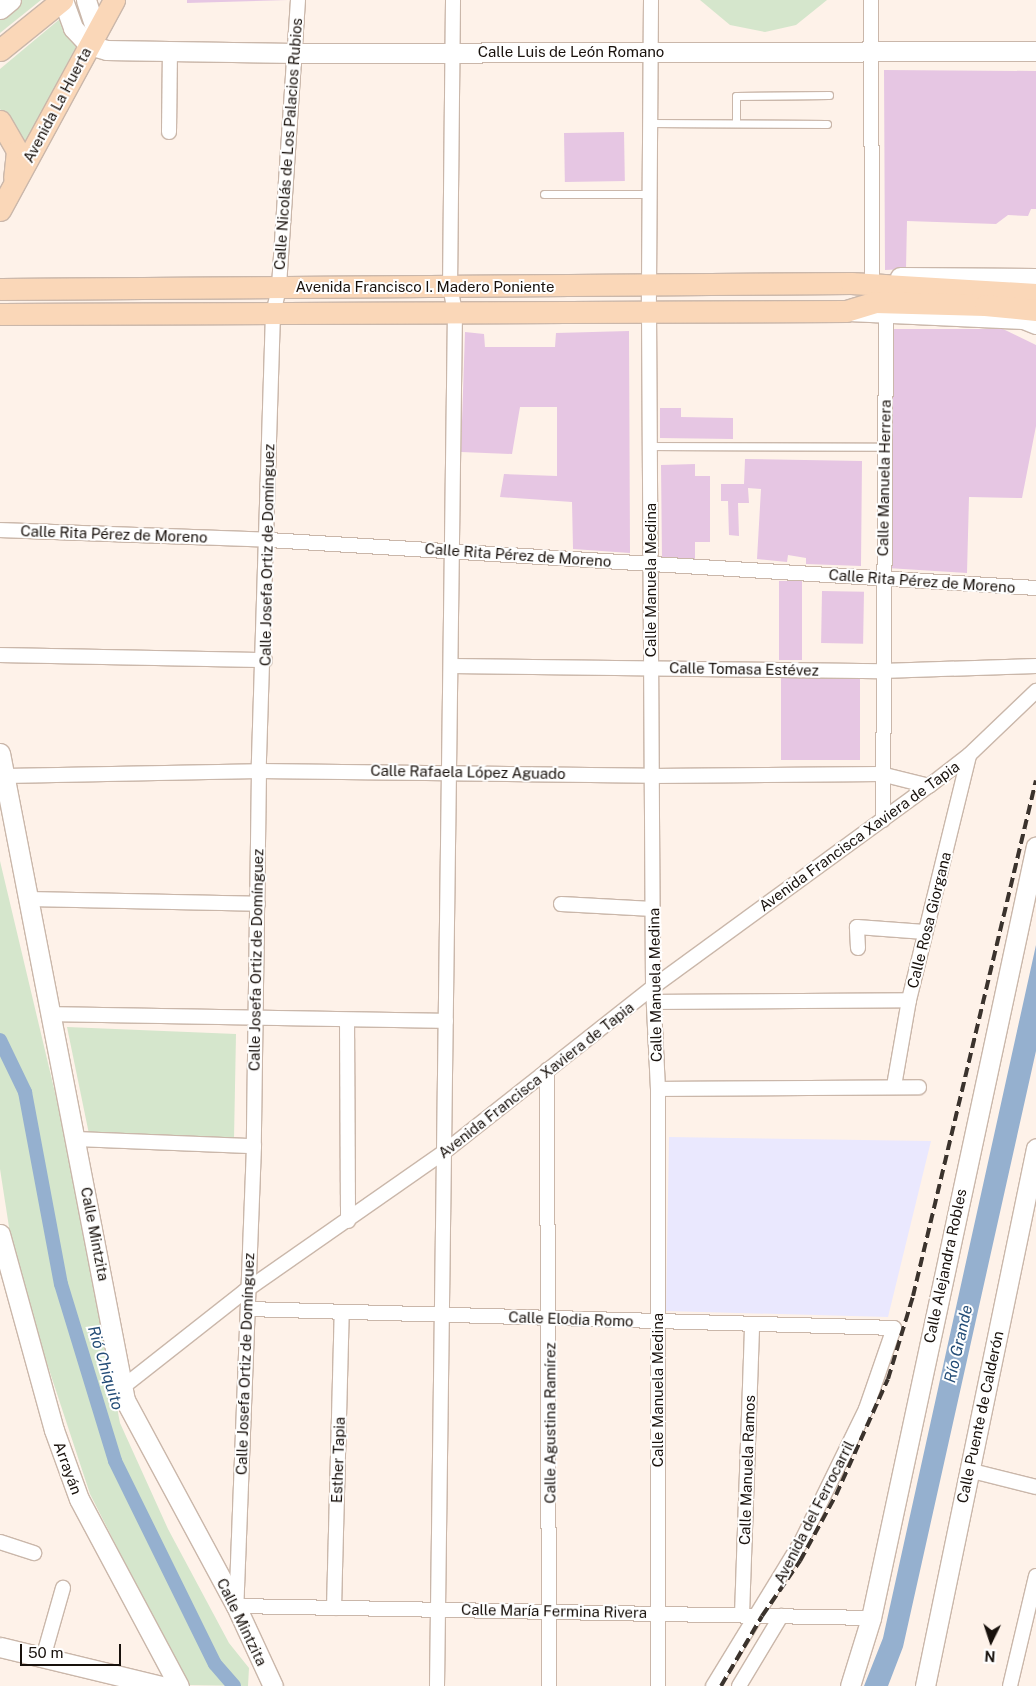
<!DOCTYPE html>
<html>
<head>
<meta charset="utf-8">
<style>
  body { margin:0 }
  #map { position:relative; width:1036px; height:1686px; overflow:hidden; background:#fef2e9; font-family:"Public Sans",sans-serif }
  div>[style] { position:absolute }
  .education>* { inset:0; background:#eae8fe }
  .green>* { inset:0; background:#d5e6cc }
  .water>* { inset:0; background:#95b0cf }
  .canal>* { height:14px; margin:-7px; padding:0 7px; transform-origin:7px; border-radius:7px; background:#95b0cf }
  .building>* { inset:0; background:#e6c6e3; transform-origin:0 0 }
  .roads { filter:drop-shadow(1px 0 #cab7aa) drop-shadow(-1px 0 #cab7aa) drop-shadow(0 1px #cab7aa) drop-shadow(0 -1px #cab7aa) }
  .lane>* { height:7px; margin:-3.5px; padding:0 3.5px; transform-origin:3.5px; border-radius:3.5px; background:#fff }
  .street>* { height:14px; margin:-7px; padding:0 7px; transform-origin:7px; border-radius:7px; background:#fff }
  .secondary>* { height:19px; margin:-9.5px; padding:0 9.5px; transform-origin:9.5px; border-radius:9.5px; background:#fff }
  .primary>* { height:21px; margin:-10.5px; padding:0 10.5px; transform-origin:10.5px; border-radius:10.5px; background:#fad7b8 }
  .rail>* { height:4px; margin-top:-2px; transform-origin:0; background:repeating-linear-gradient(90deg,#3b332d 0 10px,transparent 0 15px) }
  span { translate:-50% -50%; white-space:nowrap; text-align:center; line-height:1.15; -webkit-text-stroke:4px #fff; paint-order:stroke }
  .street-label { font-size:15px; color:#18110c }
  .water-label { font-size:16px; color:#244d77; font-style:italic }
  .north { position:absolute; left:966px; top:1616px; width:50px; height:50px; -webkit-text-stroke:4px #fff; paint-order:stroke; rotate:184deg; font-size:14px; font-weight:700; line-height:20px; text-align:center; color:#18110c }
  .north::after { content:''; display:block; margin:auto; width:18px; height:22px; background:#18110c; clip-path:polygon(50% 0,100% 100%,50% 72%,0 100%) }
  .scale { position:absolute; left:20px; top:1644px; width:101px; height:22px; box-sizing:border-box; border:2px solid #18110c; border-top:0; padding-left:6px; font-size:15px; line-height:18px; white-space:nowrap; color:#18110c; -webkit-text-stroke:4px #fff; paint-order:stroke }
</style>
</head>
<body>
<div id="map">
  <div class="education">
    <div style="clip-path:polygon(669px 1137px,931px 1141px,888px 1317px,666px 1311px)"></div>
  </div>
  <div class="green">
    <div style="clip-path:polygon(22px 0,41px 0,0 33px,0 18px)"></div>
    <div style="clip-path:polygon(700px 0,827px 0,796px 25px,765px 32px,730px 25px)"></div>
    <div style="clip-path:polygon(61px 18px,77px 45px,25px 143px,0 109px,0 69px)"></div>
    <div style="clip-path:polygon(0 861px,62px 1122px,120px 1423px,168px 1529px,229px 1643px,249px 1668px,248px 1686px,187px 1685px,90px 1494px,39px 1339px,11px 1240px,0 1169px)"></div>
    <div style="clip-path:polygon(67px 1027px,236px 1034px,234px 1139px,89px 1134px)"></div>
  </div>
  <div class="water">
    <div style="clip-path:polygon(1036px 945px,1036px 1051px,903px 1647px,888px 1686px,864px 1686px,883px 1638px)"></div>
  </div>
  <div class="canal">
    <div style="left:0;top:1040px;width:58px;rotate:64.3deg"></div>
    <div style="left:25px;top:1092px;width:195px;rotate:79.4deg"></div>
    <div style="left:61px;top:1284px;width:185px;rotate:73deg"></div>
    <div style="left:115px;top:1461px;width:226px;rotate:63.8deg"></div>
    <div style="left:215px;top:1664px;width:29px;rotate:49deg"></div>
  </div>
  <div class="building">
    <div style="clip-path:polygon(187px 0,288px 0,187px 3px)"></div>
    <div style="clip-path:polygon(884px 70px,1036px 71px,1036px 209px,1031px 209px,1028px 216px,1008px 215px,996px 224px,907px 221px,906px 269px,885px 270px)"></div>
    <div style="left:624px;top:132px;width:49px;height:60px;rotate:89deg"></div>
    <div style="clip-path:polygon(892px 329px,1003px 329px,1036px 345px,1036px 426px,1022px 498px,969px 497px,967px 573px,887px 568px)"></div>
    <div style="clip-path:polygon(629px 331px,630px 553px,573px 549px,572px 502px,500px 497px,504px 474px,557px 476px,557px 407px,520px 407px,512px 454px,461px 452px,465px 332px,484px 334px,485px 347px,555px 347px,556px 333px)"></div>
    <div style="clip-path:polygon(660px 408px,681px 408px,681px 417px,733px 418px,733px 439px,660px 438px)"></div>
    <div style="clip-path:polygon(745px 459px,862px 461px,861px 566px,806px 564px,806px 558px,788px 555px,787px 562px,757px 559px,761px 489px,748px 488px,749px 503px,738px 503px,739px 536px,729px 535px,728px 501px,721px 501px,721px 484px,744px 484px)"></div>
    <div style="clip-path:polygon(695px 464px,695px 476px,710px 476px,710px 542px,695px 542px,695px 559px,662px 559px,661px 465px)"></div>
    <div style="left:779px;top:581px;width:23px;height:79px"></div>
    <div style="left:822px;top:591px;width:42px;height:52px;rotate:1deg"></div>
    <div style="left:781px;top:677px;width:79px;height:83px"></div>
  </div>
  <div class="roads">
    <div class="lane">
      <div style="left:651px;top:123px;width:176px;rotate:0.3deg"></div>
      <div style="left:736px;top:123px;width:27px;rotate:-90deg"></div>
      <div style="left:736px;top:96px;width:93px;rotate:-0.6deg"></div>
      <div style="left:544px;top:194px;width:106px"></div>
      <div style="left:650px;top:446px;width:234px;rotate:0.2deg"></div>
    </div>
    <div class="street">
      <div style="left:298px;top:0;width:289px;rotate:93.8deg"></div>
      <div style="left:279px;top:288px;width:26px;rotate:103deg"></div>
      <div style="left:273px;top:313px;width:458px;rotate:91.8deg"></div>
      <div style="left:259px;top:771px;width:375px;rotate:90.8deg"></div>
      <div style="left:254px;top:1146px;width:460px;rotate:92.2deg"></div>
      <div style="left:236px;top:1606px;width:635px;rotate:1.08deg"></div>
      <div style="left:651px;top:0;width:310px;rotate:90.4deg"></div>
      <div style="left:649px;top:310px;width:677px;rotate:89.66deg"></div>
      <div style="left:653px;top:987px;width:102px;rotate:87.2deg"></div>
      <div style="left:658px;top:1089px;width:597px;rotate:90deg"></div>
      <div style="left:871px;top:0;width:276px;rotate:89.8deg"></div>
      <div style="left:169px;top:132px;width:81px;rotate:-89.3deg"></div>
      <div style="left:0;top:530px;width:269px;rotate:2.1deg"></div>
      <div style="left:269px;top:540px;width:769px;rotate:3.58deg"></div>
      <div style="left:0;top:655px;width:265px;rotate:1.1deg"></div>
      <div style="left:451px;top:666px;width:431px;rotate:0.7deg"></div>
      <div style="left:882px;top:671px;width:154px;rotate:-1.9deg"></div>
      <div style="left:5px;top:776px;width:254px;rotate:-1.1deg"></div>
      <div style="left:259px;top:771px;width:393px;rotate:0.7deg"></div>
      <div style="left:652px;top:776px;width:229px;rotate:-0.5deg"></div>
      <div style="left:881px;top:774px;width:49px;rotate:14deg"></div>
      <div style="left:883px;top:820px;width:504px;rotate:-89.66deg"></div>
      <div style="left:28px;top:899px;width:230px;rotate:1.2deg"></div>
      <div style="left:561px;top:904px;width:92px;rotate:3.1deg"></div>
      <div style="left:858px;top:948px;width:21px;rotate:-93deg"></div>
      <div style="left:857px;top:927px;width:68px;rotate:4.2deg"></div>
      <div style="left:654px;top:1002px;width:255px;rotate:-0.4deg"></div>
      <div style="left:51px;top:1014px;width:395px;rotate:1deg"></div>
      <div style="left:347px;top:1020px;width:201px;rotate:89.7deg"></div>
      <div style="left:547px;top:1070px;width:616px;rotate:89.81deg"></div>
      <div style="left:894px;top:1086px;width:87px;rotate:-80.1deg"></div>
      <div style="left:909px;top:1000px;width:252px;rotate:-76.2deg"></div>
      <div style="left:658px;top:1089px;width:261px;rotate:-0.4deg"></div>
      <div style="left:77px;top:1139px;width:177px;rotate:2.3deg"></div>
      <div style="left:248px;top:1309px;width:646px;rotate:1.68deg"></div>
      <div style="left:894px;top:1328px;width:86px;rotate:109.1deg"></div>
      <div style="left:866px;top:1409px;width:148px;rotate:116deg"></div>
      <div style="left:801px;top:1542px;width:169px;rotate:121.4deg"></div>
      <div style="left:123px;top:1387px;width:155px;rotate:-38.2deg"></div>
      <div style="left:245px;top:1291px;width:241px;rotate:-34.9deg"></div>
      <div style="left:443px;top:1153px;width:268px;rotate:-38.3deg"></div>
      <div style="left:653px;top:987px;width:341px;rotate:-36.1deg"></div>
      <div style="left:929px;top:786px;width:51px;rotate:-37.8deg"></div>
      <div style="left:969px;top:755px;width:93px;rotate:-43.7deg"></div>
      <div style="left:968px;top:1470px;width:70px;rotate:14deg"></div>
      <div style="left:0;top:1542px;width:36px;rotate:18deg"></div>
      <div style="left:334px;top:1608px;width:296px;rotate:-88.5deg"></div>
      <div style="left:742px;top:1615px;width:291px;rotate:-88deg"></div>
      <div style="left:43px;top:1658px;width:73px;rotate:-74.1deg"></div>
      <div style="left:437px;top:1686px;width:1375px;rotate:-89.25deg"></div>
      <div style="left:455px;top:311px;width:24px;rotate:-102deg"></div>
      <div style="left:450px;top:288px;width:288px;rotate:-89.4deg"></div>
      <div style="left:739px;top:1686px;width:82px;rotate:-59deg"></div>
      <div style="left:1010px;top:1686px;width:113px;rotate:-76.7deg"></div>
    </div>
    <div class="secondary">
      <div style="left:63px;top:0;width:30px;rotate:70deg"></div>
      <div style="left:73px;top:28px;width:23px;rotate:47deg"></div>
      <div style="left:89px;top:45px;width:18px;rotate:16deg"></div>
      <div style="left:106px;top:50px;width:189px;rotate:0.9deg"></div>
      <div style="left:295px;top:53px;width:741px;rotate:-0.15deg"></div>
      <div style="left:86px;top:0;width:33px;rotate:72deg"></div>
      <div style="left:0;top:9px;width:14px;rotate:-39deg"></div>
      <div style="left:900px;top:277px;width:136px;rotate:0.4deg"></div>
      <div style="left:848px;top:311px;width:175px;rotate:2.6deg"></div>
      <div style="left:1023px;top:319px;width:14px;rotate:21deg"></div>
      <div style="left:0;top:753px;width:659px;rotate:79.07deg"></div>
      <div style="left:125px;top:1400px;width:234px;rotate:61.7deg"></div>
      <div style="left:236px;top:1606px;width:88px;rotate:65.2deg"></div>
      <div style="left:0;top:1234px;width:203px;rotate:74.6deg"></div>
      <div style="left:54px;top:1430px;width:73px;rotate:70.1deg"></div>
      <div style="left:79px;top:1499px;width:212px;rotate:61.9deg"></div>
      <div style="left:0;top:1647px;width:166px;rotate:13.6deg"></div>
      <div style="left:850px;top:1686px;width:71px;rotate:-72.8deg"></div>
      <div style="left:871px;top:1618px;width:789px;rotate:-77.94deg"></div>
      <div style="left:925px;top:1686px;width:549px;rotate:-78.34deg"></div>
    </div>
    <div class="primary">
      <div style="left:0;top:50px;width:80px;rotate:-38.9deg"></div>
      <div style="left:0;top:121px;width:34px;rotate:60deg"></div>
      <div style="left:17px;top:151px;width:27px;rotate:96deg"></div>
      <div style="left:0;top:210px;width:239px;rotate:-61.5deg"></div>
      <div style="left:0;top:289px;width:851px;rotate:-0.4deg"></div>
      <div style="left:851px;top:283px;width:185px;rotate:3.4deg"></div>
      <div style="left:0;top:314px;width:846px;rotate:-0.2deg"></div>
      <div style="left:846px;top:311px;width:30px;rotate:-17deg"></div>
      <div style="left:875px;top:302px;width:110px;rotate:1.6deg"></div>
      <div style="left:985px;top:305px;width:51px;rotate:5.6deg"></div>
    </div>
  </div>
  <div class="rail">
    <div style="left:721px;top:1686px;width:81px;rotate:-59.6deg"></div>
    <div style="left:762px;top:1616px;width:67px;rotate:-55.4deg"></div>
    <div style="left:800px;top:1561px;width:75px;rotate:-61.4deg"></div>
    <div style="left:836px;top:1495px;width:127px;rotate:-65.9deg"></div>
    <div style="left:888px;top:1379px;width:87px;rotate:-73.2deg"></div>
    <div style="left:913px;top:1296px;width:530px;rotate:-76.59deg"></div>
  </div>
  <div class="street-label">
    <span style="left:571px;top:52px">Calle Luis de León Romano</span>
    <span style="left:57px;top:105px;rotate:-62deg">Avenida La Huerta</span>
    <span style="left:288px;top:144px;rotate:-86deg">Calle Nicolás de Los Palacios Rubios</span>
    <span style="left:425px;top:287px">Avenida Francisco I. Madero Poniente</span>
    <span style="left:884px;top:478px;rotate:-89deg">Calle Manuela Herrera</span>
    <span style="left:114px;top:534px;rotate:2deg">Calle Rita Pérez de Moreno</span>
    <span style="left:267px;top:555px;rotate:-89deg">Calle Josefa Ortiz de Domínguez</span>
    <span style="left:518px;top:555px;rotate:4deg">Calle Rita Pérez de Moreno</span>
    <span style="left:651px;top:580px;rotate:-90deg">Calle Manuela Medina</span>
    <span style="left:922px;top:581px;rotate:4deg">Calle Rita Pérez de Moreno</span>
    <span style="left:744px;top:669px;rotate:1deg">Calle Tomasa Estévez</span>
    <span style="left:468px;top:772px;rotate:1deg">Calle Rafaela López Aguado</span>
    <span style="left:859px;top:836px;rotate:-36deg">Avenida Francisca Xaviera de Tapia</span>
    <span style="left:929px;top:920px;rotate:-76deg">Calle Rosa Giorgana</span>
    <span style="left:256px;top:960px;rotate:-89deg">Calle Josefa Ortiz de Domínguez</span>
    <span style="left:655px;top:985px;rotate:-91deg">Calle Manuela Medina</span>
    <span style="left:536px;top:1080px;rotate:-38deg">Avenida Francisca Xaviera de Tapia</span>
    <span style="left:95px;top:1234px;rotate:79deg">Calle Mintzita</span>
    <span style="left:945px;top:1266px;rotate:-78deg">Calle Alejandra Robles</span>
    <span style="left:571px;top:1319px;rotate:2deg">Calle Elodia Romo</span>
    <span style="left:245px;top:1364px;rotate:-88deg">Calle Josefa Ortiz de Domínguez</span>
    <span style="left:658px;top:1390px;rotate:-90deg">Calle Manuela Medina</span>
    <span style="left:980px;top:1417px;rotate:-78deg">Calle Puente de Calderón</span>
    <span style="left:550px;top:1423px;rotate:-90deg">Calle Agustina Ramírez</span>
    <span style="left:338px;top:1460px;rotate:-88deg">Esther Tapia</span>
    <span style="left:68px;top:1468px;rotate:70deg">Arrayán</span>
    <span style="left:747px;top:1470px;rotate:-88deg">Calle Manuela Ramos</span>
    <span style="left:814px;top:1512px;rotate:-63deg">Avenida del Ferrocarril</span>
    <span style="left:554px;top:1611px;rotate:1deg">Calle María Fermina Rivera</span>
    <span style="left:242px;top:1622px;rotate:64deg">Calle Mintzita</span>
  </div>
  <div class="water-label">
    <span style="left:959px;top:1344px;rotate:-77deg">Río Grande</span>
    <span style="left:105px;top:1368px;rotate:73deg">Rió Chiquito</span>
  </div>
  <div class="north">N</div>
  <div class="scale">50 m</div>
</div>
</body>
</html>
